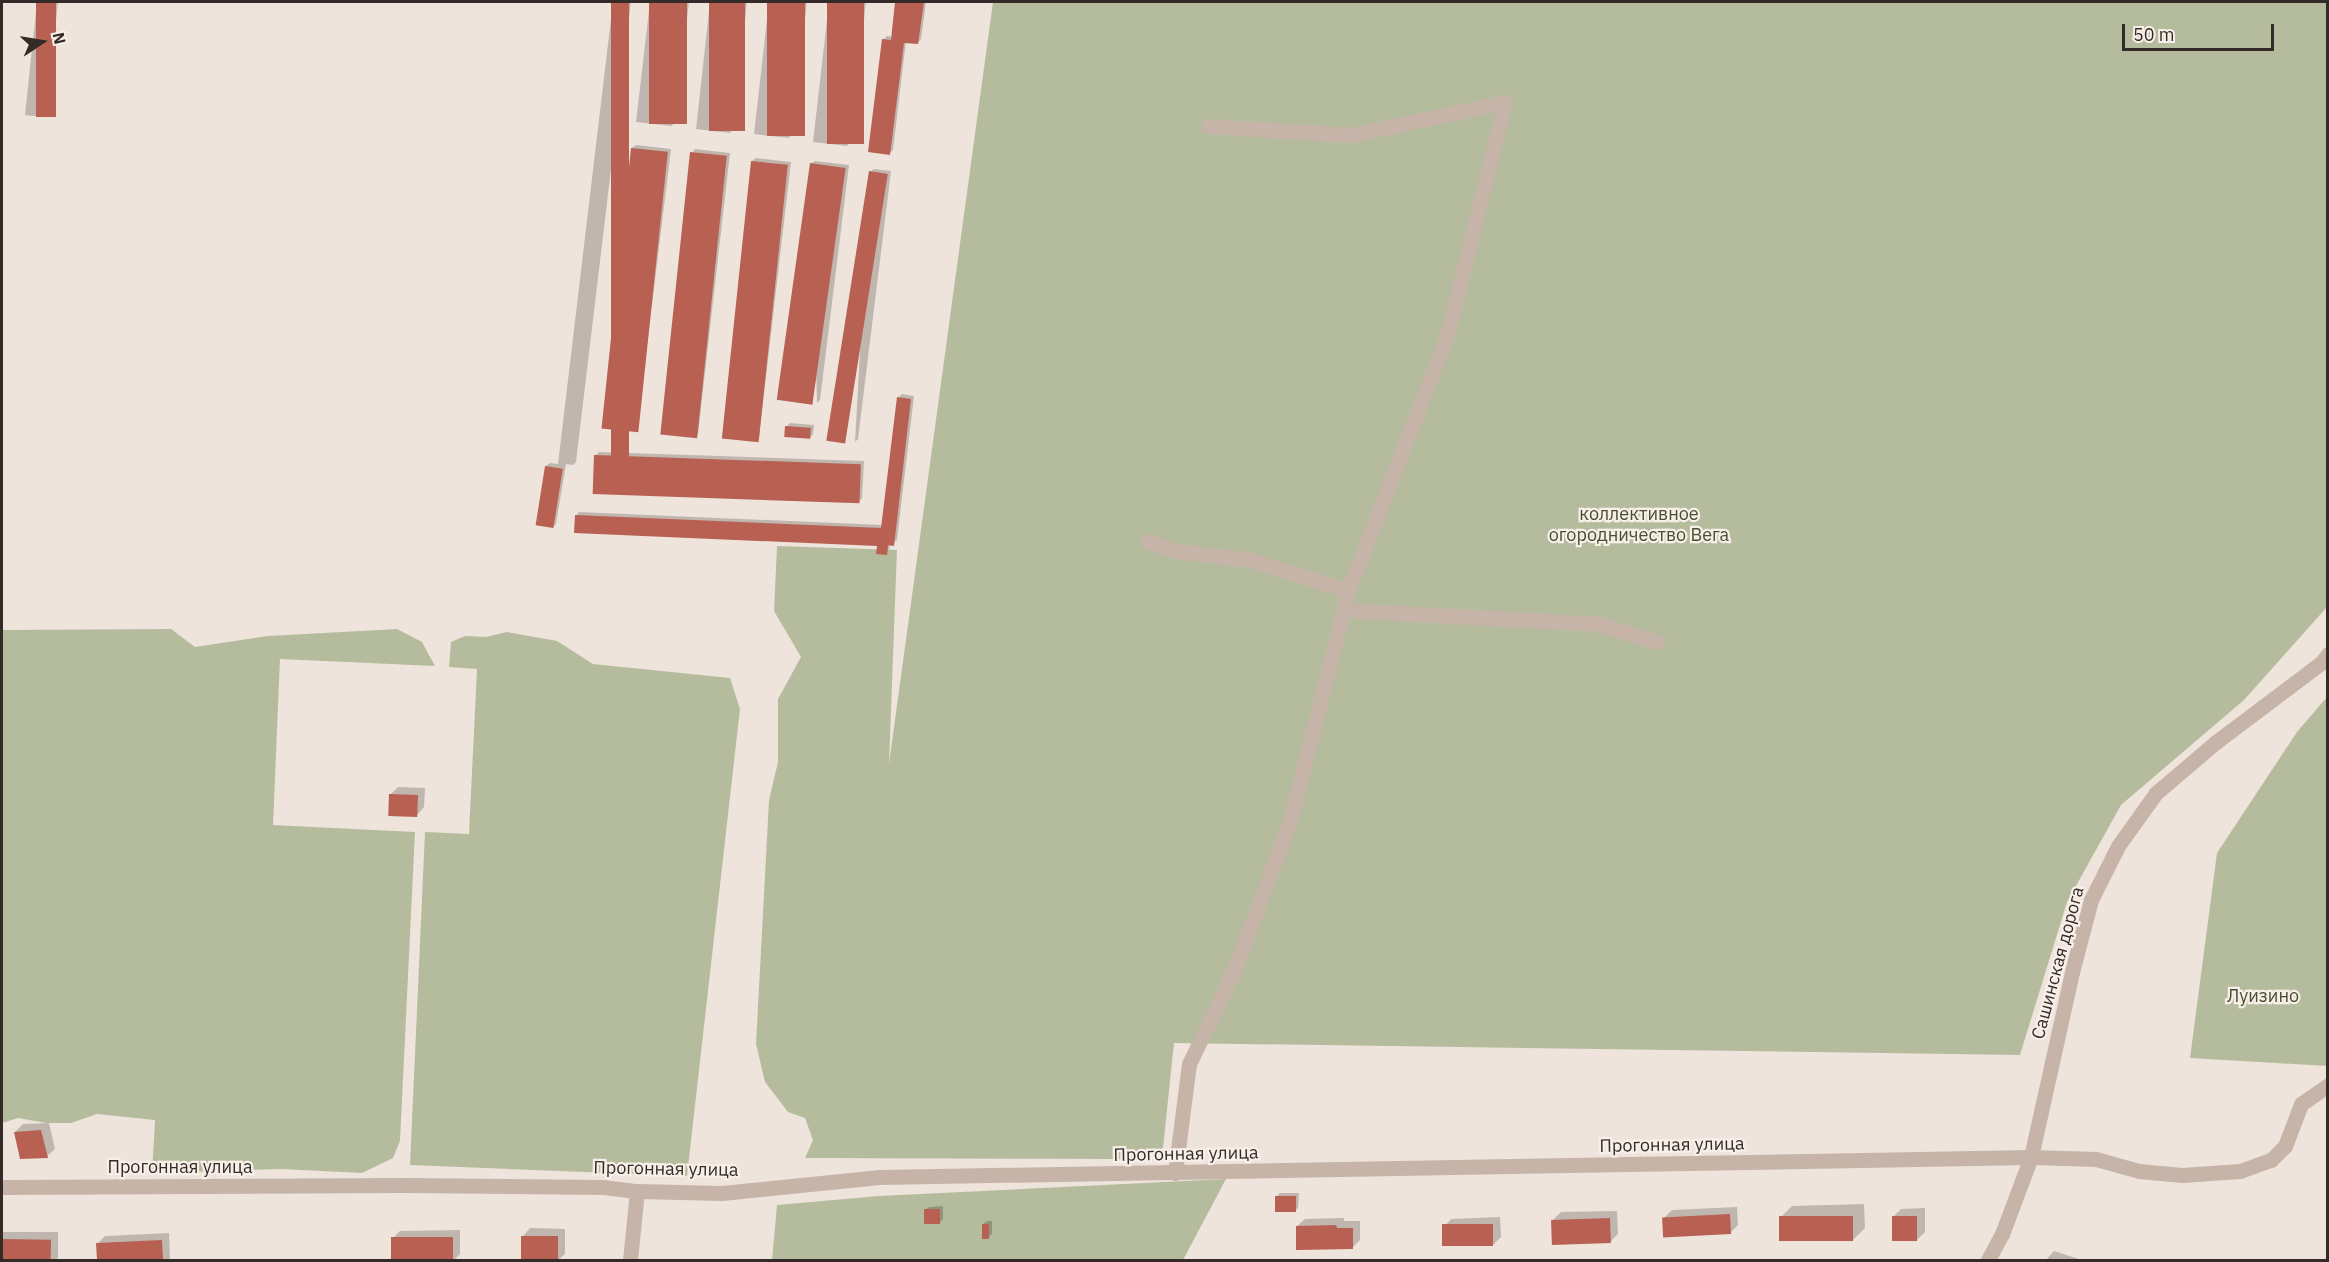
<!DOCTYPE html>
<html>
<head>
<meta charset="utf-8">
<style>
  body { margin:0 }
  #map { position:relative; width:2329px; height:1262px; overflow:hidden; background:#efe4dc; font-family:"IBM Plex Sans",sans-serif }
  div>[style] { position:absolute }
  .green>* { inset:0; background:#b5bc9e }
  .shadow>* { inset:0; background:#0003 }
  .building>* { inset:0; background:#b86051; transform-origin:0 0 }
  .minor>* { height:15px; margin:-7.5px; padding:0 7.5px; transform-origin:7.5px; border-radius:7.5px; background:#c6b4a9 }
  span { translate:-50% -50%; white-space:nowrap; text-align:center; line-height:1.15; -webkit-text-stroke:4.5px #f7efe8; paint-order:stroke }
  .park-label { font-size:18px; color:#464f2f }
  .street-label { font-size:18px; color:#342b28 }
  .frame { position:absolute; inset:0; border:3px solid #342b28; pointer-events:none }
  .north { position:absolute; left:12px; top:12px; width:60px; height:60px; -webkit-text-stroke:4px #f7efe8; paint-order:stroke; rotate:78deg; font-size:16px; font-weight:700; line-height:24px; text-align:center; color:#342b28 }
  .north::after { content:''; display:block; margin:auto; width:21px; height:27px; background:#342b28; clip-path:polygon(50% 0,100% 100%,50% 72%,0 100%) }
  .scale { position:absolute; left:2122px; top:24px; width:152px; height:27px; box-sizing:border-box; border:3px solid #342b28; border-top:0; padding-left:8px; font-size:18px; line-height:21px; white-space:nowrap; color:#342b28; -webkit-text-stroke:4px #f7efe8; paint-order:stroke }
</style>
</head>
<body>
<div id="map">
  <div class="green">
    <div style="clip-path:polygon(993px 2px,2327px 2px,2327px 607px,2244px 700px,2121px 805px,2067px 902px,2020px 1055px,1174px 1043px,1163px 1148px,1150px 1154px,1126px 1159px,805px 1158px,813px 1140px,805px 1118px,788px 1112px,765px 1082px,756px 1044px,769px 800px,778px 762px,778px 699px,801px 657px,774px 611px,777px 546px,897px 550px,889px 764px)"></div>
    <div style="clip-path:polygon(171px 629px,195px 647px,268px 636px,397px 629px,422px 642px,435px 666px,280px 659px,273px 825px,415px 832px,400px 1141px,393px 1158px,362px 1173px,282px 1169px,152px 1173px,155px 1120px,97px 1114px,71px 1123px,46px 1123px,18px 1118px,2px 1123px,2px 630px)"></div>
    <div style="clip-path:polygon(507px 632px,557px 641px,593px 664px,730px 678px,740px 709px,687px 1176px,410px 1165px,425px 832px,469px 834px,477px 669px,449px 667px,451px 642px,465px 636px,486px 637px)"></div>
    <div style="clip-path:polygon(2327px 697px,2327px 1066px,2190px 1058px,2217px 853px,2297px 732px)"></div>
    <div style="clip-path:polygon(1226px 1179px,1183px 1260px,772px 1260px,777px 1205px,879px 1196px)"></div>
  </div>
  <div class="shadow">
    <div style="clip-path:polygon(37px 2px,58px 2px,46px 113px,43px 117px,25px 115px)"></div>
    <div style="clip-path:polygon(613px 2px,631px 2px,576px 462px,573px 465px,566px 464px,556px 524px,553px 527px,546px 466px,550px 463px,558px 464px)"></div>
    <div style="clip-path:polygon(650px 2px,689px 2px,675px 123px,671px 126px,636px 122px)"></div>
    <div style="clip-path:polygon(710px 2px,747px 2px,733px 129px,730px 133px,696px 129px)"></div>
    <div style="clip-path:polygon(769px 2px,807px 2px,792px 134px,789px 138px,754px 134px)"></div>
    <div style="clip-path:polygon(829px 2px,866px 2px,850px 142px,847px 146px,813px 142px)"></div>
    <div style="clip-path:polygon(897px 2px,926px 2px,921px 39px,918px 43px,906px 41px,893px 150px,889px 153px,884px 39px,887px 36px,893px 37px)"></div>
    <div style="clip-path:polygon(636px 145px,671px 149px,637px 428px,633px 431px,632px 148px)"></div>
    <div style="clip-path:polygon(695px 149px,730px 153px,698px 434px,694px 437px,692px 153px)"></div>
    <div style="clip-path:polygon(756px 158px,791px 162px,759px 437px,755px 441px,752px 161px)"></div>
    <div style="clip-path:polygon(815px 161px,849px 165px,820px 400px,817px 403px,811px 164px)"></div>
    <div style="clip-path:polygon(874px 169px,891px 171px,858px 439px,855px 442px,870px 172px)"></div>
    <div style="clip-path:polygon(902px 394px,914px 396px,897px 540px,891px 544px,887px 553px,879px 544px,576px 516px,579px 512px,883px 525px,898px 398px)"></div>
    <div style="clip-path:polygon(790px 423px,814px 425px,813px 434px,810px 438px,787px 426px)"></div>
    <div style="clip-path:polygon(599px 452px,864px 461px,862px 498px,859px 502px,595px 456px)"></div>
    <div style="clip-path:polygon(398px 787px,425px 788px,424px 807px,417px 815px,390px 795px)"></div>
    <div style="clip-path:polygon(49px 1123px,55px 1149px,47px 1156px,15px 1132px,23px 1124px)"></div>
    <div style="clip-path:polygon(1280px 1193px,1299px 1193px,1298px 1208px,1295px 1211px,1277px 1196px)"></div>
    <div style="clip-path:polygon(1864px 1204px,1865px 1228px,1853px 1240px,1780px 1218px,1792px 1206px)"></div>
    <div style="clip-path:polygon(943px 1206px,943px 1219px,940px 1222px,925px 1210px,929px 1207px)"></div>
    <div style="clip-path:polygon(1737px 1207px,1738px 1225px,1730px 1233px,1664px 1218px,1672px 1210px)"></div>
    <div style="clip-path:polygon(1925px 1208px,1925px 1232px,1917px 1240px,1894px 1216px,1901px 1209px)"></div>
    <div style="clip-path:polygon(1617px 1211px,1618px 1234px,1610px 1242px,1553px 1220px,1561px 1212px)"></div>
    <div style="clip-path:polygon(1500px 1217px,1501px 1237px,1493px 1245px,1444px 1227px,1451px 1219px)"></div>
    <div style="clip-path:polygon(1344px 1218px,1344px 1221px,1360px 1221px,1360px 1240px,1352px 1248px,1297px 1226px,1305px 1219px)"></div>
    <div style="clip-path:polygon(987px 1221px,992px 1221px,992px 1234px,988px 1238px,983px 1224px)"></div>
    <div style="clip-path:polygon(530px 1228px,565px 1229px,565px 1254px,558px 1260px,522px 1260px,523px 1236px)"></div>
    <div style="clip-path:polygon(460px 1230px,460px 1254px,454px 1260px,392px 1260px,392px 1239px,400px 1231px)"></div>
    <div style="clip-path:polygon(2px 1232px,58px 1232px,58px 1258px,55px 1260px,2px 1260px)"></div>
    <div style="clip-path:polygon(169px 1233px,170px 1258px,168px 1260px,98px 1260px,97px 1244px,105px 1236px)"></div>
    <div style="clip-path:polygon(2054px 1251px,2082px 1260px,2046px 1260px)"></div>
  </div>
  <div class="building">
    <div style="left:36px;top:2px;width:20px;height:115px"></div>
    <div style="left:611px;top:2px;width:18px;height:466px"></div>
    <div style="left:649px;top:2px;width:38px;height:122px"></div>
    <div style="left:709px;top:2px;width:36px;height:129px"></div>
    <div style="left:767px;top:2px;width:38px;height:134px"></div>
    <div style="left:827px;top:2px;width:37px;height:142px"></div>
    <div style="clip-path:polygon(895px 2px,924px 2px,918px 44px,904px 43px,890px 155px,868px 152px,882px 39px,891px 40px)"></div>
    <div style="left:631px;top:148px;width:37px;height:282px;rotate:6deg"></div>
    <div style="left:690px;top:152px;width:37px;height:284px;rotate:6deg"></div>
    <div style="left:751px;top:161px;width:37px;height:279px;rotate:6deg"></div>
    <div style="left:810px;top:163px;width:36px;height:239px;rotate:8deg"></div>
    <div style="left:869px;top:171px;width:19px;height:273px;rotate:9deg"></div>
    <div style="clip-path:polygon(897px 397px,911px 399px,894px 546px,888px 545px,887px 555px,876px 554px,877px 546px,574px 533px,575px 515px,881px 528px)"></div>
    <div style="left:785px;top:426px;width:26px;height:11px;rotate:4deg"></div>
    <div style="left:594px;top:455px;width:267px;height:39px;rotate:2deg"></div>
    <div style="left:545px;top:466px;width:18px;height:60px;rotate:9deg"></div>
    <div style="left:389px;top:794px;width:29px;height:22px;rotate:2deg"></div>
    <div style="clip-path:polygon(41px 1130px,48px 1158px,20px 1159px,14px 1132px)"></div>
    <div style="left:1275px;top:1196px;width:21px;height:16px"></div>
    <div style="left:940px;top:1209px;width:15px;height:16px;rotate:90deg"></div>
    <div style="left:1730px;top:1214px;width:20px;height:68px;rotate:87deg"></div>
    <div style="left:1853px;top:1216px;width:25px;height:74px;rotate:90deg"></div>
    <div style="left:1892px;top:1216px;width:25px;height:25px"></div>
    <div style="left:1610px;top:1218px;width:25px;height:59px;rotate:88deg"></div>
    <div style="left:982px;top:1224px;width:7px;height:15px"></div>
    <div style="left:1493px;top:1224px;width:22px;height:51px;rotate:90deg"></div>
    <div style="clip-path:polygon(1336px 1225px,1337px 1228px,1353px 1228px,1353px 1249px,1296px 1250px,1296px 1226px)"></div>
    <div style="left:521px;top:1236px;width:37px;height:24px"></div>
    <div style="left:453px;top:1237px;width:23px;height:62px;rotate:90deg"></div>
    <div style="left:2px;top:1239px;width:49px;height:21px;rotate:1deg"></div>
    <div style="clip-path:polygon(162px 1240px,163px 1260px,97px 1260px,96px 1243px)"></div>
  </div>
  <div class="minor">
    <div style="left:1148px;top:541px;width:30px;rotate:20deg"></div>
    <div style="left:1176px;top:551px;width:76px;rotate:6.8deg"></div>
    <div style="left:1251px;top:560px;width:102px;rotate:17.7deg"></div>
    <div style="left:1343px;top:610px;width:256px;rotate:3.1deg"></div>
    <div style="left:1599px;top:624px;width:61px;rotate:17.2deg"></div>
    <div style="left:1175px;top:1173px;width:110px;rotate:-82.7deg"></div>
    <div style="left:1189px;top:1064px;width:106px;rotate:-64.4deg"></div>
    <div style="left:1235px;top:968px;width:157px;rotate:-69.5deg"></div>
    <div style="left:1290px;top:821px;width:237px;rotate:-75.8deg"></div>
    <div style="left:1348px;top:591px;width:274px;rotate:-68.8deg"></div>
    <div style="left:1447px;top:336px;width:241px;rotate:-76.1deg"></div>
    <div style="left:1505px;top:102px;width:157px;rotate:167.9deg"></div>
    <div style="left:1351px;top:135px;width:143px;rotate:-176.4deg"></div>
    <div style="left:2px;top:1187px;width:402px;rotate:-0.3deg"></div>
    <div style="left:404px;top:1185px;width:199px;rotate:0.6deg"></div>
    <div style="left:603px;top:1187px;width:34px;rotate:7deg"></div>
    <div style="left:637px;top:1191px;width:85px;rotate:1.3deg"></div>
    <div style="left:722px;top:1193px;width:158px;rotate:-5.8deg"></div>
    <div style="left:879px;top:1177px;width:1152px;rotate:-0.99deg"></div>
    <div style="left:2031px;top:1157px;width:65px;rotate:1.8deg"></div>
    <div style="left:2096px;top:1159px;width:45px;rotate:15.6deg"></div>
    <div style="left:2139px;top:1171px;width:43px;rotate:5.3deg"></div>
    <div style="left:2182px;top:1175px;width:58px;rotate:-3.9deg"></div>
    <div style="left:2240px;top:1171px;width:33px;rotate:-20deg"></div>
    <div style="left:2271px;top:1160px;width:20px;rotate:-45deg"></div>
    <div style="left:2285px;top:1146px;width:45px;rotate:-69.1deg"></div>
    <div style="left:2301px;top:1104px;width:33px;rotate:-35deg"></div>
    <div style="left:630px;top:1260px;width:69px;rotate:-84.2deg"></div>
    <div style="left:1988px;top:1260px;width:30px;rotate:-62deg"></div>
    <div style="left:2002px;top:1234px;width:82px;rotate:-69.4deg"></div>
    <div style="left:2031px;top:1157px;width:189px;rotate:-77.5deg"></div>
    <div style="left:2072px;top:972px;width:74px;rotate:-75.2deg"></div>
    <div style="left:2091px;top:900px;width:60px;rotate:-63.4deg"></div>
    <div style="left:2118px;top:846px;width:65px;rotate:-54.4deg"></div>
    <div style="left:2156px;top:793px;width:79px;rotate:-40.4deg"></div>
    <div style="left:2216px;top:742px;width:133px;rotate:-37deg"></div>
    <div style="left:2322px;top:662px;width:10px;rotate:-53deg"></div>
  </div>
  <div class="park-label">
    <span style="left:1639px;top:525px">коллективное<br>огородничество Вега</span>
    <span style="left:2263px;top:996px">Луизино</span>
  </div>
  <div class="street-label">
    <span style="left:2058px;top:963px;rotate:-75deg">Сашинская дорога</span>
    <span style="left:1672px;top:1145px;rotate:-1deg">Прогонная улица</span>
    <span style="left:1186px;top:1154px;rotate:-1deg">Прогонная улица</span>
    <span style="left:180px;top:1167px">Прогонная улица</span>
    <span style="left:666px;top:1169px;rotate:1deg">Прогонная улица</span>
  </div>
  <div class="frame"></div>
  <div class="north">N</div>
  <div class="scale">50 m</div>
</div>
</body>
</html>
